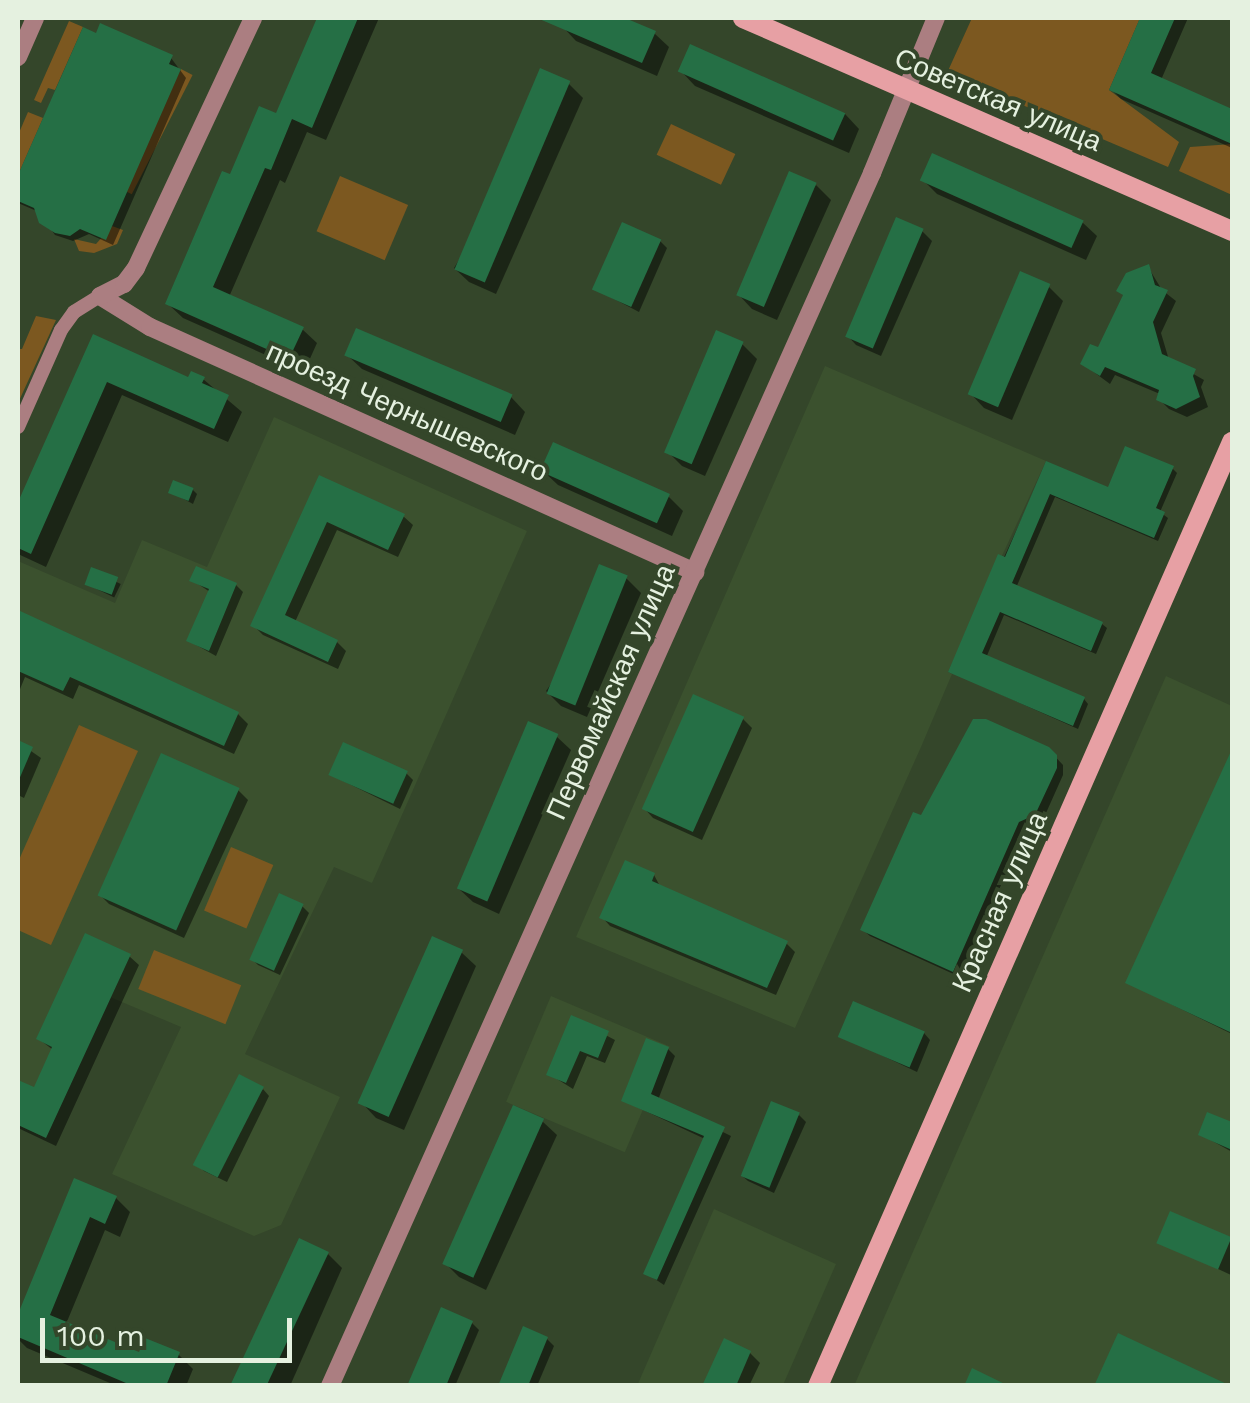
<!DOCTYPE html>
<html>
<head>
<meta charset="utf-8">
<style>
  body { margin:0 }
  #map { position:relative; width:1250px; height:1403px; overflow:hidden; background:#34462a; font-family:"Work Sans",sans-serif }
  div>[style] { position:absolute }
  .built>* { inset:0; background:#3b512e; transform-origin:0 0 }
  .green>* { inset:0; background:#7c5820; transform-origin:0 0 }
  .shadow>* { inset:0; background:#0007; transform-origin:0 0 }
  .building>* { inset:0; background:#256f45; transform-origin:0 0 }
  .minor>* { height:14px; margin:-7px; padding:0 7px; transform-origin:7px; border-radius:7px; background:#ab7e81 }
  .tertiary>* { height:18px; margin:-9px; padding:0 9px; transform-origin:9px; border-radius:9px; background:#ab7e81 }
  .secondary>* { height:20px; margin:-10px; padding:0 10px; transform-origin:10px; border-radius:10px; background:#e7a0a4 }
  span { translate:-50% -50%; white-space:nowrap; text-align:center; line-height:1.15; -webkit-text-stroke:8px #34462a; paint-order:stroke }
  .street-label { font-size:28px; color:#e5f1e0 }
  .frame { position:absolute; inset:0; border:20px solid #e5f1e0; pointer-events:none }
  .scale { position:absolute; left:40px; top:1318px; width:252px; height:45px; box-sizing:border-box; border:5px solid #e5f1e0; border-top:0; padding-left:12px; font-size:30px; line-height:35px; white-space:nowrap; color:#e5f1e0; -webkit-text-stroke:8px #34462a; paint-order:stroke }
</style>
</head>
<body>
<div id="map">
  <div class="built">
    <div style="clip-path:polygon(825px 366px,1046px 461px,948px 672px,952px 674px,921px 747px,795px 1028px,576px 937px)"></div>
    <div style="clip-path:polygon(274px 417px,527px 531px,372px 883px,334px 867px,245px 1054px,340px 1097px,281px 1225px,254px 1236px,112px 1174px,181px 1027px,110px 997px,46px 1138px,18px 1125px,18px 561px,115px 603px,142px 540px,207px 567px)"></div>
    <div style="clip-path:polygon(1166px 676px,1232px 706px,1232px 1385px,854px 1386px)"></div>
    <div style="left:551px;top:996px;width:129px;height:115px;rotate:23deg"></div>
    <div style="clip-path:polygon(714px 1209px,836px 1264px,783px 1385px,637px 1386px)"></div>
  </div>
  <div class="green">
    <div style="clip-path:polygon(972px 18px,1140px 18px,1109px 90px,1179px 142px,1168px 167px,947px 73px)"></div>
    <div style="clip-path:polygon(69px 21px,83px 27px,55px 90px,48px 88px,41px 103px,34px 100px)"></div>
    <div style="left:181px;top:69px;width:13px;height:134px;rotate:27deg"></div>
    <div style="clip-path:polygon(28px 112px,43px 118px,18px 175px,18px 135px)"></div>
    <div style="left:671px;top:124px;width:71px;height:34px;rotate:25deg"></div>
    <div style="clip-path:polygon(1232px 144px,1232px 195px,1179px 171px,1190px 147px)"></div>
    <div style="left:340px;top:176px;width:74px;height:60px;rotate:23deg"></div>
    <div style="clip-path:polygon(112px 226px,123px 230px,117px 244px,94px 253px,79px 251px,74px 239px,96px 244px)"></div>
    <div style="clip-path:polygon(36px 316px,56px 320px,18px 403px,18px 349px,22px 349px)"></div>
    <div style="clip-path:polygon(79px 725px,138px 751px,51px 945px,18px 930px,18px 862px)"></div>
    <div style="left:231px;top:847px;width:46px;height:69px;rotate:23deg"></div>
    <div style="left:154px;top:950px;width:94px;height:42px;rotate:22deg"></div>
  </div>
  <div class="shadow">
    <div style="clip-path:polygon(320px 18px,379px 18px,326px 140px,307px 132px,285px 183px,280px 180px,229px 297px,302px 329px,317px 343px,304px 372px,183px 318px,168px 304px,231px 177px,278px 117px)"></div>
    <div style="clip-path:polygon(566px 18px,619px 18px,654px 33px,669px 47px,657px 76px,576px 41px,562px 26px)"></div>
    <div style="clip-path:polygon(1143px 18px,1188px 18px,1161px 80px,1232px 111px,1232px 148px,1121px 99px,1112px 90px)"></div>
    <div style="clip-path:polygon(84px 31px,171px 58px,186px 78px,113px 245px,89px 234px,73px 241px,55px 235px,39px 212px,18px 203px,18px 181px)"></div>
    <div style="clip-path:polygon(681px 71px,845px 114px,859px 129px,849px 153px,695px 86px)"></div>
    <div style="clip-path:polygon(568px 83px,583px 98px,496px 294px,469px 282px,454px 268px)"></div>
    <div style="clip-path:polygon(923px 180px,1082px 222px,1097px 236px,1086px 260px,937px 194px)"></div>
    <div style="clip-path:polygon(816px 185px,831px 200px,777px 320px,752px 309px,738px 294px)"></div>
    <div style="clip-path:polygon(922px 231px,932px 241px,881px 356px,856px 345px,847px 335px)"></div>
    <div style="clip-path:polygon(660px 241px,667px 248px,639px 312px,595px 289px)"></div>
    <div style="clip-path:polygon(1148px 267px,1162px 290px,1176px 301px,1161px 333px,1169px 360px,1204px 380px,1201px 387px,1208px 407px,1187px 417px,1169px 409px,1159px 399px,1160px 394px,1115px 375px,1110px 384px,1083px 364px,1099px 350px)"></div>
    <div style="clip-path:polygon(1049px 287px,1063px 301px,1012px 420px,984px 408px,970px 393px)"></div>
    <div style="clip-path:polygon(94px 338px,189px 380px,203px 379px,242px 412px,228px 442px,122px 395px,46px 567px,18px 554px,18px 508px)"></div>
    <div style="clip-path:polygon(742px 344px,757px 359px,705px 476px,682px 466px,667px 451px)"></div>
    <div style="clip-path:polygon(347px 355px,511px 397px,525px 412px,515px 435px,362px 369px)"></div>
    <div style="clip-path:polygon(1047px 464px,1109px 490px,1173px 469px,1177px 473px,1160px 512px,1168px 518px,1158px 541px,1055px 497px,1016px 588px,1102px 624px,1107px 628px,1096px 654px,1004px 615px,986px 658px,1084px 699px,1088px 704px,1078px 729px,951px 672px)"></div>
    <div style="clip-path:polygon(543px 471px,668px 496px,683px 511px,672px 536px,558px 485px)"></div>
    <div style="clip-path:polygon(320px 478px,403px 516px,413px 525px,398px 557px,337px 530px,295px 622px,337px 642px,346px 651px,338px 669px,263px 635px,253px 625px)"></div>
    <div style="clip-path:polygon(193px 490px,197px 494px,193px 504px,171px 492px)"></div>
    <div style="left:92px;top:570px;width:32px;height:15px;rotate:26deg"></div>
    <div style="clip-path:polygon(626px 578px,641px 593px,587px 717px,561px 706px,546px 691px)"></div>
    <div style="clip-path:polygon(192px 580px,236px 585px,243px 592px,216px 656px,189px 641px,210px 592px)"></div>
    <div style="clip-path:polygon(18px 613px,238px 714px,248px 724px,234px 754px,79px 685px,73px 699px,25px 677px,18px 694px)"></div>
    <div style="clip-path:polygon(743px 719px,752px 728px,702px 840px,653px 818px,644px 808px)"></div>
    <div style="clip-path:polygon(556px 736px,571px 750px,499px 914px,473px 902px,458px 888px)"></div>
    <div style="clip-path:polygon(18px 742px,41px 758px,24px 798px,18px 795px)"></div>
    <div style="clip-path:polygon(1048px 749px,1063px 765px,1063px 775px,1042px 822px,1026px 829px,960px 977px,870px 936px,863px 930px,922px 818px)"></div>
    <div style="clip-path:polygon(1232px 755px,1232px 1034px,1128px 983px)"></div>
    <div style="clip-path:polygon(406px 773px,413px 780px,400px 809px,331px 775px)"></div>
    <div style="clip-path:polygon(238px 790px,248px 800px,184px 938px,109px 904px,99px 894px)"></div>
    <div style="clip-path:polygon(654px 875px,661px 888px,786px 943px,795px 952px,776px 995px,610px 926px,602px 917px)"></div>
    <div style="clip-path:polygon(302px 906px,309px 913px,280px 975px,258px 965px,251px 958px)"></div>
    <div style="clip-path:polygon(461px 952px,476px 966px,404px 1130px,376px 1118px,362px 1103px)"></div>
    <div style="clip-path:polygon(129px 956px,139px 965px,56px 1146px,18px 1128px,18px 1082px,35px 1090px,53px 1050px,39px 1039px)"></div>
    <div style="clip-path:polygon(573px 1018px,615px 1040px,605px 1063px,587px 1056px,573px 1089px,549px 1074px)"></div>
    <div style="clip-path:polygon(924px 1033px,930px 1040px,917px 1072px,841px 1036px)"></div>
    <div style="clip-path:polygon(668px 1049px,675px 1056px,658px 1100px,731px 1136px,664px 1285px,646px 1273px,705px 1139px,624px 1101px)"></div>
    <div style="clip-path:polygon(263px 1089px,269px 1096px,227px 1182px,204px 1171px,197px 1164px)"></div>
    <div style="clip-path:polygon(799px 1115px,806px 1122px,774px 1193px,748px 1181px,741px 1175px)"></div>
    <div style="clip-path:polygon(1208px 1115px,1232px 1125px,1232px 1152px,1200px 1134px)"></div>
    <div style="clip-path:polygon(542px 1121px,557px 1135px,486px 1290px,459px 1277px,444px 1262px)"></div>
    <div style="clip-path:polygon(75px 1181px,116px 1198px,130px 1212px,120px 1237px,105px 1230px,66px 1324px,140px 1355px,178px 1354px,193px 1369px,186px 1386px,117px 1386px,27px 1348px,18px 1339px,18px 1320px)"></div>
    <div style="clip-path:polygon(1171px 1214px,1232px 1240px,1231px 1275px,1160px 1242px)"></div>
    <div style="clip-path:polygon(328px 1254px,342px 1268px,290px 1386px,236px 1386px)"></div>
    <div style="clip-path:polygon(472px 1323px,479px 1330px,455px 1386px,410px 1386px)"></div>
    <div style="clip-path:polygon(547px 1339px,554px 1346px,537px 1386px,500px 1386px)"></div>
    <div style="clip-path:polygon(750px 1353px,760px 1363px,749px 1386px,705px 1386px)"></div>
  </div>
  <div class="building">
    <div style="clip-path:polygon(317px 18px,358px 18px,312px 128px,292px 119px,271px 170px,265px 168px,213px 287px,304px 327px,289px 359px,165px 304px,222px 171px,230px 174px,259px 106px,276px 113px)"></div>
    <div style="clip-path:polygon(537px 18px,625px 18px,656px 31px,642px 63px)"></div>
    <div style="clip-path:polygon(1140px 18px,1175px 18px,1151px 73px,1232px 109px,1232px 144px,1109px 90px)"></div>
    <div style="clip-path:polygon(100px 23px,173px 55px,169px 64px,181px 69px,106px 240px,80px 229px,70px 236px,55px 233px,39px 223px,34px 208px,18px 201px,18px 175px,83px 27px,96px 33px)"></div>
    <div style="left:690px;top:44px;width:170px;height:30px;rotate:24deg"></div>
    <div style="left:540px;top:68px;width:33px;height:219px;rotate:23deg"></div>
    <div style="left:932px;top:153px;width:166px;height:30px;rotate:24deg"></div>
    <div style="left:789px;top:171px;width:30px;height:135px;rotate:23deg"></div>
    <div style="left:896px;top:217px;width:30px;height:130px;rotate:23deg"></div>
    <div style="left:622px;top:222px;width:43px;height:74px;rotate:24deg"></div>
    <div style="clip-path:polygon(1149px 264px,1155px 285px,1168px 290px,1153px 322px,1162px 354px,1196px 369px,1193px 376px,1200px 397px,1176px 409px,1156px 400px,1159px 390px,1105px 367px,1100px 376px,1080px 364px,1090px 344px,1098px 347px,1123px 295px,1116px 291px,1126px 273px)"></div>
    <div style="left:1020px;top:271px;width:33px;height:134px;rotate:23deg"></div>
    <div style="left:356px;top:328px;width:170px;height:30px;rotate:23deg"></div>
    <div style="left:716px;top:330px;width:30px;height:133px;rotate:23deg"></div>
    <div style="clip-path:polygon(93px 334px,188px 377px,191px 371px,205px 377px,202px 383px,229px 395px,214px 429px,107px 382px,31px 554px,18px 548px,18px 502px)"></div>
    <div style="left:553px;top:442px;width:128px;height:32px;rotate:24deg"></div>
    <div style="clip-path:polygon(1125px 446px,1174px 466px,1156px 508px,1165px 512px,1154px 538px,1050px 494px,1012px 583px,1103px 622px,1091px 651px,1000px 612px,982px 653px,1085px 697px,1073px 726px,948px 672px,998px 554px,1005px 557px,1046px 461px,1108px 487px)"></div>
    <div style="clip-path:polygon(319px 475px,405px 514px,388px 550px,327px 522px,285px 615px,338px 640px,328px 662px,250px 626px)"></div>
    <div style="left:173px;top:480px;width:22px;height:14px;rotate:21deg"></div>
    <div style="left:599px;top:564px;width:31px;height:140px;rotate:22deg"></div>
    <div style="clip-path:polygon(196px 566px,237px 583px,209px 651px,186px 641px,209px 589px,189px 581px)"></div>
    <div style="left:91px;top:567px;width:29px;height:19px;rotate:20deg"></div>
    <div style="clip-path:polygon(18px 610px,239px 712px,224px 746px,70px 677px,63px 691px,18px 671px)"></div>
    <div style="left:693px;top:694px;width:56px;height:126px;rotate:24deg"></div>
    <div style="clip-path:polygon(973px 719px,986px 719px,1049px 747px,1057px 755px,1057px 768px,1035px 815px,1019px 822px,953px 972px,860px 930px,913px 812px,921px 815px)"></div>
    <div style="left:528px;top:721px;width:33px;height:182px;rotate:23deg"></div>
    <div style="clip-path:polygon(18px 740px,33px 747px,18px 782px)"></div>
    <div style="left:343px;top:742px;width:71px;height:36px;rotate:24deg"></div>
    <div style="clip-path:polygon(1232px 749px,1232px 1033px,1125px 983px)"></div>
    <div style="left:161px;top:753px;width:86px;height:156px;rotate:24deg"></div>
    <div style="clip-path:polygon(625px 860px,655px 873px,652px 881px,788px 941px,767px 988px,599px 918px)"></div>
    <div style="left:279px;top:893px;width:27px;height:73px;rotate:24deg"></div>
    <div style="clip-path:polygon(85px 933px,131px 954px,46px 1138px,18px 1125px,18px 1080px,34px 1087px,52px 1047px,36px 1039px)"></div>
    <div style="left:432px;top:936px;width:34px;height:183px;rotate:24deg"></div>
    <div style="left:853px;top:1001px;width:78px;height:39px;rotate:23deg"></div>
    <div style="clip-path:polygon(571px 1015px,609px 1031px,598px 1058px,580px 1051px,566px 1083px,546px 1075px)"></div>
    <div style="clip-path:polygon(646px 1038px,669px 1047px,651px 1094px,725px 1127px,657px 1280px,643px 1274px,704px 1136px,621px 1101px)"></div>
    <div style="left:239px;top:1074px;width:28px;height:102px;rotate:27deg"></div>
    <div style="left:771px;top:1101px;width:31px;height:81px;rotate:22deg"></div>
    <div style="left:513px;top:1105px;width:34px;height:174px;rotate:24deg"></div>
    <div style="clip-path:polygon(1207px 1112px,1232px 1122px,1232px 1150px,1198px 1135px)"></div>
    <div style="clip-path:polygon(74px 1178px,117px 1196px,105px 1224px,90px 1217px,50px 1315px,139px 1352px,145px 1338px,180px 1352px,166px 1386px,133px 1386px,18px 1337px,18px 1314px)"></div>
    <div style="left:1170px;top:1211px;width:67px;height:35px;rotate:23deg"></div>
    <div style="left:299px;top:1238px;width:33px;height:162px;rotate:25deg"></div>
    <div style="clip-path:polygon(441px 1307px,473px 1321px,446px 1386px,407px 1386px)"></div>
    <div style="clip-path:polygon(523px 1326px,548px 1337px,528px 1386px,498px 1386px)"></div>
    <div style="clip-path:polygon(1118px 1333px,1231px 1386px,1094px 1386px)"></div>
    <div style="clip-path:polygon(724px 1338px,751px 1351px,736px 1386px,702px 1386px)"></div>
    <div style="clip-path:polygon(972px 1368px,1009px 1386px,964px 1386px)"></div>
  </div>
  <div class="minor">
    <div style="left:18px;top:427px;width:106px;rotate:-66.1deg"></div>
    <div style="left:61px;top:330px;width:22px;rotate:-54deg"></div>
    <div style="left:74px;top:312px;width:31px;rotate:-32deg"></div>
  </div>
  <div class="tertiary">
    <div style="left:18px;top:57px;width:43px;rotate:-66.4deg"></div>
    <div style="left:100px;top:296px;width:59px;rotate:31.8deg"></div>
    <div style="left:150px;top:327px;width:598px;rotate:24.21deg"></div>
    <div style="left:100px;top:296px;width:27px;rotate:-27deg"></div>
    <div style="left:124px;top:284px;width:20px;rotate:-53deg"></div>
    <div style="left:136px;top:268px;width:276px;rotate:-64.9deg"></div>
    <div style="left:330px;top:1386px;width:1329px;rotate:-65.92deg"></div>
    <div style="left:872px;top:173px;width:168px;rotate:-67.6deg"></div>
  </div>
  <div class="secondary">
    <div style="left:743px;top:18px;width:533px;rotate:23.54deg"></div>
    <div style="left:818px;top:1386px;width:1031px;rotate:-66.32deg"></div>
  </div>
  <div class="street-label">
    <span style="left:998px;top:100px;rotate:23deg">Советская улица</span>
    <span style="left:407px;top:412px;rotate:24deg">проезд Чернышевского</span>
    <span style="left:611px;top:692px;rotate:-66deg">Первомайская улица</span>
    <span style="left:1000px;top:902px;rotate:-66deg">Красная улица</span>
  </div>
  <div class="frame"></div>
  <div class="scale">100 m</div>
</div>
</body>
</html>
